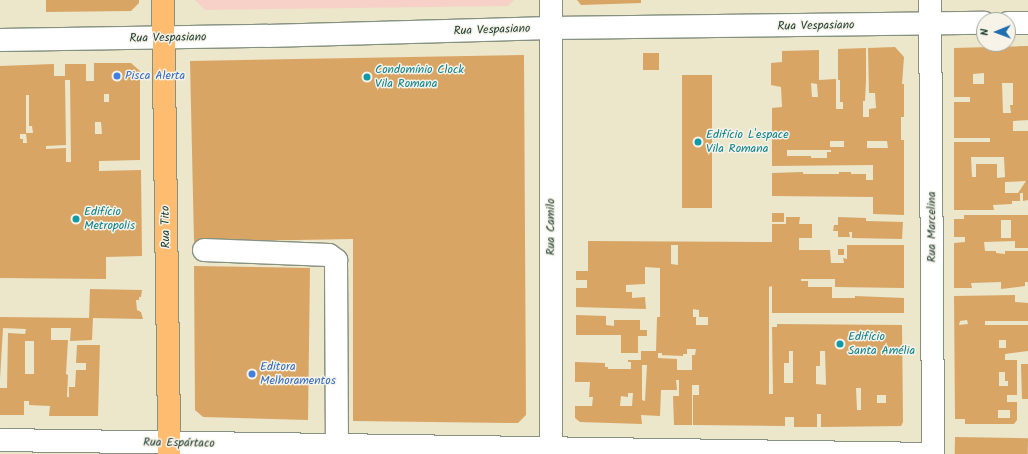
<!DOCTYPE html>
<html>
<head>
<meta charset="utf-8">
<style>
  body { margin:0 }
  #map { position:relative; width:1028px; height:454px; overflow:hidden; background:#ece6cb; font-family:Kalam,sans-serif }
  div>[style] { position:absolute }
  .built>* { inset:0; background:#f7d1c7 }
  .building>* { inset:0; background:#d8a565; transform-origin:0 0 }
  .roads { filter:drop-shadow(1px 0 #869280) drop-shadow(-1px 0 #869280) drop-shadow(0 1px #869280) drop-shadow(0 -1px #869280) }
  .minor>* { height:22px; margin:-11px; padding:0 11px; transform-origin:11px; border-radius:11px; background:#fff }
  .major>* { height:22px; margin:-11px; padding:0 11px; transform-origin:11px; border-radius:11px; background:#febc70 }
  .dots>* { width:11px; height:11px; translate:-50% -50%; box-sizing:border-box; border:2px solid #f7f3e8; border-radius:50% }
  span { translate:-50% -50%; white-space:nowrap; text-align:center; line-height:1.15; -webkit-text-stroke:3px #f7f3e8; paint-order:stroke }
  .street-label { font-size:12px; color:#1f3d34 }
  .culture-label { font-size:12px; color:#0d838f }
  .left { translate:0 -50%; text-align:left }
  .shop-label { font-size:12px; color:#366cbe }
  .north { position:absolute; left:976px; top:12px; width:40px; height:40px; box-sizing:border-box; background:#f7f3e8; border:1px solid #a1aaa0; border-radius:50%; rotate:269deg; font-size:11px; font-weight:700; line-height:16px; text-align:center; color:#1f3d34 }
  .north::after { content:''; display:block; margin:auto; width:14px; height:18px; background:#1f6fb2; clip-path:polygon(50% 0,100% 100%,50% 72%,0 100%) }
</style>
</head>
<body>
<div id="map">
  <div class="built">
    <div style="clip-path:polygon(195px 0,514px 0,508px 6px,205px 10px)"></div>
  </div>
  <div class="building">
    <div style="clip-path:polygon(46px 0,139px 0,139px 3px,131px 11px,46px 12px)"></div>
    <div style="clip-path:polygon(577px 0,641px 0,641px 3px,581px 5px)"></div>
    <div style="clip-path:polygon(evenodd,1028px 46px,1028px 120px,1013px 121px,1013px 131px,1028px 131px,1028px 200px,1023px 201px,1023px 193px,1020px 193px,1020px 201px,1012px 201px,1012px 204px,993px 205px,994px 210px,954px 210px,954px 142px,990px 142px,990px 138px,954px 138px,954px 102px,970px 102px,970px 97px,954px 97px,954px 48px,1028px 46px,984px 73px,984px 84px,973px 84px,973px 74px,984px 73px,1028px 46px,1002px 83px,1013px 83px,1013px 105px,1010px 105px,1011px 113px,1003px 113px,1002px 83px,1028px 46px,971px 157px,1004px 157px,1005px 177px,997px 178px,997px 164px,976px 164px,976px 177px,972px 177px,971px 157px,1028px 46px,1026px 181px,1018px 193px,1005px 193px,1005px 182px,1026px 181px)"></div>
    <div style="clip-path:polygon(evenodd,895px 47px,904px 57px,902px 84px,904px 84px,904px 117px,901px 117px,901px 140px,904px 140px,904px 215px,873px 214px,873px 197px,772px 196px,772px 173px,803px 172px,803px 174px,839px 174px,839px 172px,851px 172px,851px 174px,866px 174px,866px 180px,873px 180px,873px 165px,772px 166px,772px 108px,782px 107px,781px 87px,771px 85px,771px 63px,782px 62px,782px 51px,819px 50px,819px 80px,836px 79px,836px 109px,843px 109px,843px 102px,840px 102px,840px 80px,838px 80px,838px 49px,866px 48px,866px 81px,865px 101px,863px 101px,863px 117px,869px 117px,869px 109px,876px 108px,875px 93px,869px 93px,868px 48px,895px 47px,811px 83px,817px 84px,818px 97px,812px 97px,811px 83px,895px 47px,830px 141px,844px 141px,844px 147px,830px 147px,830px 141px,895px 47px,867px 141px,887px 141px,888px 148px,867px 148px,867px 141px,895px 47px,787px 150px,831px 150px,831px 152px,827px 152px,827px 158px,811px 158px,811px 156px,787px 156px,787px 150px)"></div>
    <div style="left:643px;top:53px;width:16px;height:17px"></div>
    <div style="clip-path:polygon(524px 55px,526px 415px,518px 423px,353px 421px,353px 239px,194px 242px,190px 61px)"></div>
    <div style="clip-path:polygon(evenodd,94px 63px,131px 63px,140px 71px,140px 160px,99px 161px,99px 171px,141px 170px,142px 256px,106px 257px,106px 279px,0 278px,0 66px,54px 64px,54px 76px,65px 76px,65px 64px,86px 64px,86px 81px,94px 81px,94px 63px,65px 80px,70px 80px,71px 162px,66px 162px,66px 148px,46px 149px,46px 146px,66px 145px,65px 80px,94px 63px,104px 94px,109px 94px,109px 102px,104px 102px,104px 94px,94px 63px,26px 95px,29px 95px,29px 126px,32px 126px,33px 133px,26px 133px,27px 143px,23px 143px,23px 139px,20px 139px,20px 134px,26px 134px,26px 95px,94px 63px,95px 122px,101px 122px,102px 134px,95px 134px,95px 122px)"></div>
    <div style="left:682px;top:75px;width:30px;height:133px"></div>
    <div style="left:772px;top:213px;width:12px;height:9px"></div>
    <div style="clip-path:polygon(evenodd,964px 215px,1028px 215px,1028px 248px,1015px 248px,1015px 241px,984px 242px,985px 251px,996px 251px,996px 253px,1005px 254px,1005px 251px,1028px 251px,1028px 282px,1025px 282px,1025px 286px,1001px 289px,1001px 282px,971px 283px,972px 288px,954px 288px,954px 243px,965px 242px,965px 237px,954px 237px,954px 219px,964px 219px,964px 215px,1001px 220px,1011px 220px,1011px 238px,1001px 238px,1001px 220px)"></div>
    <div style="clip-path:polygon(evenodd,786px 217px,800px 217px,799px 224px,812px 224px,812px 238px,799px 238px,799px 250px,830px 250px,831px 263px,844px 263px,843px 258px,847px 259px,847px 245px,904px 245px,904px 288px,835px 287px,835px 279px,801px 279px,801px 281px,808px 281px,808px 287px,832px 287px,832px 298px,855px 298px,855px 296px,904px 298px,904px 313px,772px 313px,772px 286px,769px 287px,769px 394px,773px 394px,772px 327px,777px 327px,777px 324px,902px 325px,903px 422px,901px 426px,821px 427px,821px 414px,817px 414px,817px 427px,794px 427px,794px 417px,785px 417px,785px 426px,693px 425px,693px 395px,699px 395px,699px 385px,692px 385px,692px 425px,674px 425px,673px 396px,679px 396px,679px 380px,676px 380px,677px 390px,661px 390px,660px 416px,641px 415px,642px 424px,580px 422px,575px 418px,575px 406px,592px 406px,593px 397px,589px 397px,590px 382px,575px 382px,575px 362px,605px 363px,605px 367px,608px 367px,608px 369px,631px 369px,631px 362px,628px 362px,628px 360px,641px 360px,641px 351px,656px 351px,657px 317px,660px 317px,660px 268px,645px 267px,645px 284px,626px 285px,626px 292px,632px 292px,632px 298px,645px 297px,646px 309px,576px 307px,576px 288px,587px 288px,587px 280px,576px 280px,576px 271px,588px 271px,588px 241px,772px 242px,772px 224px,786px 224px,786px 217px,671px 245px,678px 245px,678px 265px,671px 264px,671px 245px,786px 217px,693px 309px,699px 310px,699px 317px,708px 317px,708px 325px,696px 325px,696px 317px,693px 317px,693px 309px,786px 217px,687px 349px,696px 349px,695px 355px,692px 355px,692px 370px,677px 370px,677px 359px,658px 358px,658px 353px,662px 353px,662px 355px,683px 356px,683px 354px,687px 354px,687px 349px,786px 217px,789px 351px,793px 351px,793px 383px,784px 383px,784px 363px,789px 363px,789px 351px,786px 217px,820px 351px,825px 351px,826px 385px,816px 384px,816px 366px,820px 366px,820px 351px,786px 217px,642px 365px,647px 365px,645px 401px,642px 400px,642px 365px,786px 217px,856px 388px,861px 388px,861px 410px,857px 410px,856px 388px,786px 217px,628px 393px,633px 393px,632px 406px,620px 406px,621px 396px,628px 397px,628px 393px,786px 217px,877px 395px,886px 395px,886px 403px,877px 403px,877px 395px)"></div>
    <div style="clip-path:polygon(838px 217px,866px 218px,866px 221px,903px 222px,902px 239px,852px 238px,852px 232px,849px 232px,850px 237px,838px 237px,838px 231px,833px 231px,834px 225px,838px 225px)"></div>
    <div style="left:838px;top:249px;width:6px;height:6px"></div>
    <div style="clip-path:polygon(194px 266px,310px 268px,308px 420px,203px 417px,195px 410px)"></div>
    <div style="clip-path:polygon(evenodd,90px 289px,142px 290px,141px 297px,139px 297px,139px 300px,136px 300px,137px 310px,141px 312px,143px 319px,93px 318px,92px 340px,70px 341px,71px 328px,51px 328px,51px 340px,68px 340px,66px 374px,68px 375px,67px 397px,69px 397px,69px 387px,75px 387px,76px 370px,86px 370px,86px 363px,76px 363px,77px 345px,100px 345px,98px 416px,49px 416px,50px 406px,29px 405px,29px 401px,24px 401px,24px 415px,0 415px,0 388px,7px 388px,8px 333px,25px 334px,26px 329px,3px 328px,0 379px,0 317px,89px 318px,90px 289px,25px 341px,34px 341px,34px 374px,25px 374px,25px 341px)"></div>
    <div style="clip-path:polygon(evenodd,1015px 295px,1015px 302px,1028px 303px,1028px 321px,985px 321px,985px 325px,1028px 325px,1028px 351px,1005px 354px,1005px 360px,1017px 360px,1017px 395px,1007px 395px,1007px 402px,1017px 402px,1017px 420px,1014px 424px,965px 424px,965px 419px,955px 419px,954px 296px,1015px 295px,967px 320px,968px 324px,959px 325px,960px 321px,967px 320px,1015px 295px,999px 340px,1006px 340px,1006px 348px,999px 348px,999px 340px,1015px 295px,999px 372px,1005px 372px,1005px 381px,1008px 381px,1008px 386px,999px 386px,999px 372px,1015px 295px,998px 410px,1010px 410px,1010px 418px,998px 418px,998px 410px)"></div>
    <div style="clip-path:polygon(576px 315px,606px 316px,606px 325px,614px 326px,614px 320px,640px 320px,640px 330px,647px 330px,647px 336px,638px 336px,638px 353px,621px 353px,621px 335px,576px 335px)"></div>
    <div style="clip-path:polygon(1021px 364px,1028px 364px,1028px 399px,1022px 399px)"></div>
    <div style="left:955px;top:437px;width:73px;height:17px;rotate:1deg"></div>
  </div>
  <div class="roads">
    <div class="minor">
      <div style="left:551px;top:0;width:454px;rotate:90deg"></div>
      <div style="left:930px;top:0;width:454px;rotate:89.6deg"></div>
      <div style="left:1008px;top:23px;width:20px"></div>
      <div style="left:0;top:40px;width:267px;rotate:-0.9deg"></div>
      <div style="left:267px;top:36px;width:284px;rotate:-1.6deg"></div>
      <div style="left:551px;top:28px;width:433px;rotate:-0.7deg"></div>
      <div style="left:204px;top:250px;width:125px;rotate:2.3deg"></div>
      <div style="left:329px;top:255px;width:9px;rotate:36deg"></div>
      <div style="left:336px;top:260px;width:185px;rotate:89.7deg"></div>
      <div style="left:0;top:440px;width:933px;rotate:0.86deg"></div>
    </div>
    <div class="major">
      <div style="left:163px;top:0;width:454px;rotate:89.2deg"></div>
    </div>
  </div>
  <div class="dots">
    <div style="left:117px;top:76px;background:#3f7fe0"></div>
    <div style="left:367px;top:77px;background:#0f9aa8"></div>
    <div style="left:698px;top:142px;background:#0f9aa8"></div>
    <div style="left:76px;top:219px;background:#0f9aa8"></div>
    <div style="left:840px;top:344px;background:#0f9aa8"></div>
    <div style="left:252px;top:374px;background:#3f7fe0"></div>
  </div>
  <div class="street-label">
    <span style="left:816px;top:26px;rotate:-1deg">Rua Vespasiano</span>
    <span style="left:492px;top:30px;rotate:-2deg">Rua Vespasiano</span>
    <span style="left:168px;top:38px;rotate:-1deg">Rua Vespasiano</span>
    <span style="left:166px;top:227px;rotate:-91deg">Rua Tito</span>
    <span style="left:551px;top:227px;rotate:-90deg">Rua Camilo</span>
    <span style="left:932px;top:227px;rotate:-90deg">Rua Marcelina</span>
    <span style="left:179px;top:443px;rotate:1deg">Rua Espártaco</span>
  </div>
  <div class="culture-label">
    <span class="left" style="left:375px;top:77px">Condomínio Clock<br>Vila Romana</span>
    <span class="left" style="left:706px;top:142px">Edifício L'espace<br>Vila Romana</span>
    <span class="left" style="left:84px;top:219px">Edifício<br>Metropolis</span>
    <span class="left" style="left:848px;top:344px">Edifício<br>Santa Amélia</span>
  </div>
  <div class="shop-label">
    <span class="left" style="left:125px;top:76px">Pisca Alerta</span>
    <span class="left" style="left:260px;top:374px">Editora<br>Melhoramentos</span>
  </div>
  <div class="north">N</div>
</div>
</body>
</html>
